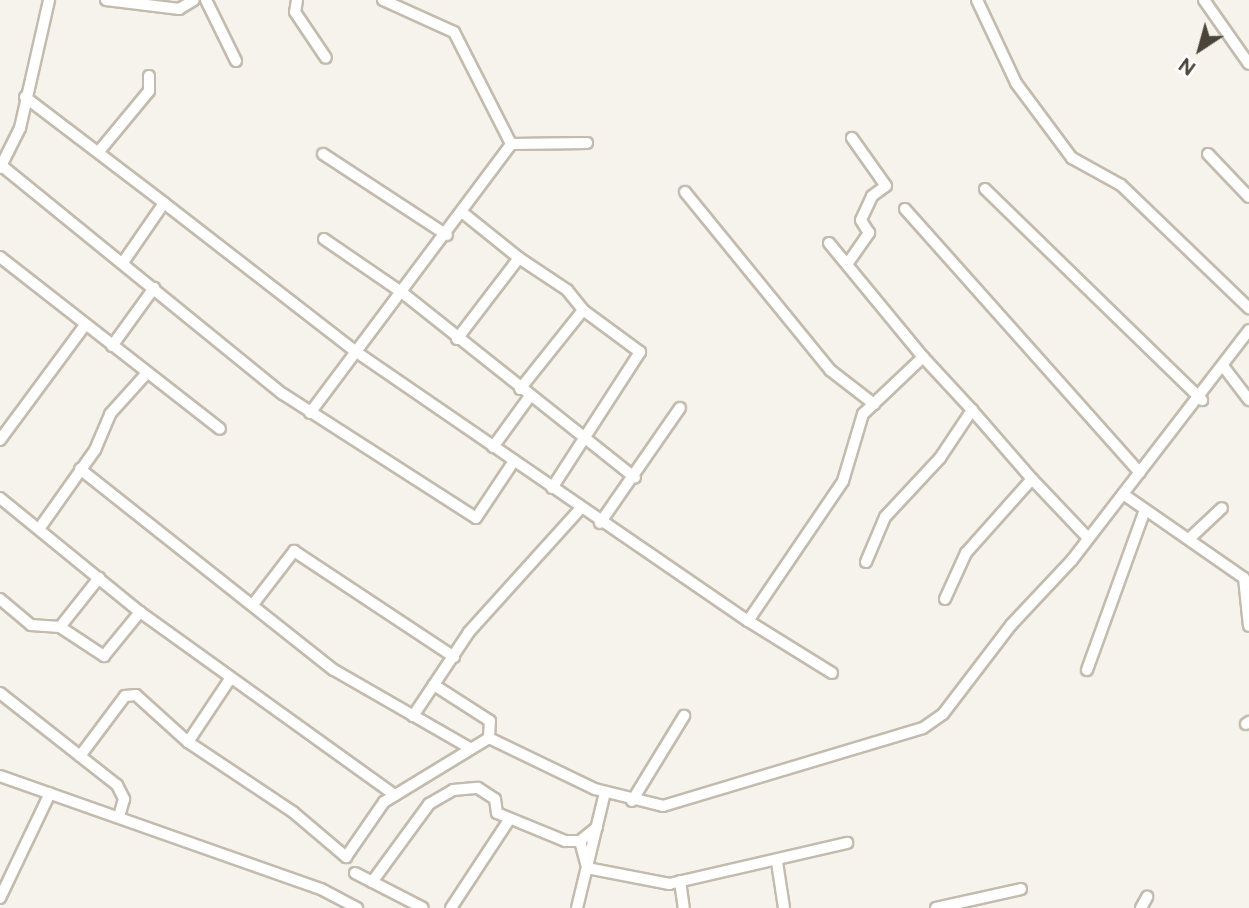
<!DOCTYPE html>
<html>
<head>
<meta charset="utf-8">
<style>
  body { margin:0 }
  #map { position:relative; width:1249px; height:908px; overflow:hidden; background:#f6f3ec; font-family:Figtree,sans-serif }
  div>[style] { position:absolute }
  .roads { filter:drop-shadow(2px 0 #c2bbae) drop-shadow(-2px 0 #c2bbae) drop-shadow(0 2px #c2bbae) drop-shadow(0 -2px #c2bbae) }
  .minor>* { height:10px; margin:-5px; padding:0 5px; transform-origin:5px; border-radius:5px; background:#fff }
  span { translate:-50% -50%; white-space:nowrap; text-align:center; line-height:1.15; -webkit-text-stroke:7px #fff; paint-order:stroke }
  .north { position:absolute; left:1165px; top:14px; width:70px; height:70px; -webkit-text-stroke:5px #fff; paint-order:stroke; rotate:216deg; font-size:19px; font-weight:700; line-height:28px; text-align:center; color:#4b4439 }
  .north::after { content:''; display:block; margin:auto; width:24px; height:32px; background:#4b4439; clip-path:polygon(50% 0,100% 100%,50% 72%,0 100%) }
</style>
</head>
<body>
<div id="map">
  <div class="roads">
    <div class="minor">
      <div style="left:106px;top:0;width:74px;rotate:7deg"></div>
      <div style="left:179px;top:9px;width:17px;rotate:-31deg"></div>
      <div style="left:206px;top:0;width:68px;rotate:63.8deg"></div>
      <div style="left:297px;top:0;width:12px;rotate:99deg"></div>
      <div style="left:295px;top:12px;width:55px;rotate:56deg"></div>
      <div style="left:383px;top:0;width:78px;rotate:24.3deg"></div>
      <div style="left:454px;top:32px;width:126px;rotate:63deg"></div>
      <div style="left:977px;top:0;width:92px;rotate:64.8deg"></div>
      <div style="left:1016px;top:83px;width:94px;rotate:53.3deg"></div>
      <div style="left:1072px;top:158px;width:56px;rotate:28.9deg"></div>
      <div style="left:1121px;top:185px;width:178px;rotate:43.9deg"></div>
      <div style="left:1204px;top:0;width:78px;rotate:54.9deg"></div>
      <div style="left:25px;top:97px;width:175px;rotate:37.3deg"></div>
      <div style="left:164px;top:203px;width:70px;rotate:124.6deg"></div>
      <div style="left:511px;top:144px;width:76px;rotate:-0.8deg"></div>
      <div style="left:101px;top:149px;width:75px;rotate:-50.4deg"></div>
      <div style="left:149px;top:91px;width:15px;rotate:-90deg"></div>
      <div style="left:323px;top:154px;width:148px;rotate:33.2deg"></div>
      <div style="left:1208px;top:154px;width:59px;rotate:46.4deg"></div>
      <div style="left:2px;top:166px;width:362px;rotate:39.1deg"></div>
      <div style="left:283px;top:394px;width:229px;rotate:32.7deg"></div>
      <div style="left:476px;top:518px;width:69px;rotate:-56.3deg"></div>
      <div style="left:0;top:168px;width:45px;rotate:-63.4deg"></div>
      <div style="left:20px;top:128px;width:131px;rotate:-77.2deg"></div>
      <div style="left:985px;top:189px;width:303px;rotate:44.2deg"></div>
      <div style="left:685px;top:192px;width:230px;rotate:50.8deg"></div>
      <div style="left:830px;top:370px;width:56px;rotate:37.7deg"></div>
      <div style="left:164px;top:203px;width:242px;rotate:37.8deg"></div>
      <div style="left:355px;top:351px;width:477px;rotate:34.5deg"></div>
      <div style="left:905px;top:209px;width:353px;rotate:48.3deg"></div>
      <div style="left:324px;top:239px;width:97px;rotate:34.5deg"></div>
      <div style="left:404px;top:294px;width:295px;rotate:38.5deg"></div>
      <div style="left:829px;top:243px;width:148px;rotate:50.5deg"></div>
      <div style="left:0;top:257px;width:279px;rotate:38deg"></div>
      <div style="left:519px;top:258px;width:58px;rotate:33.7deg"></div>
      <div style="left:567px;top:290px;width:26px;rotate:51deg"></div>
      <div style="left:848px;top:263px;width:37px;rotate:-55deg"></div>
      <div style="left:869px;top:233px;width:15px;rotate:-122deg"></div>
      <div style="left:861px;top:220px;width:26px;rotate:-65deg"></div>
      <div style="left:872px;top:196px;width:17px;rotate:-36deg"></div>
      <div style="left:886px;top:186px;width:59px;rotate:-125.3deg"></div>
      <div style="left:457px;top:339px;width:102px;rotate:-52.6deg"></div>
      <div style="left:519px;top:258px;width:72px;rotate:-141.2deg"></div>
      <div style="left:112px;top:346px;width:72px;rotate:-54.1deg"></div>
      <div style="left:1223px;top:366px;width:43px;rotate:52.6deg"></div>
      <div style="left:520px;top:389px;width:101px;rotate:-51.4deg"></div>
      <div style="left:583px;top:310px;width:71px;rotate:36.4deg"></div>
      <div style="left:640px;top:352px;width:162px;rotate:122.9deg"></div>
      <div style="left:310px;top:413px;width:336px;rotate:-53.2deg"></div>
      <div style="left:0;top:440px;width:143px;rotate:-53.5deg"></div>
      <div style="left:493px;top:447px;width:63px;rotate:-54deg"></div>
      <div style="left:80px;top:469px;width:324px;rotate:38.4deg"></div>
      <div style="left:334px;top:670px;width:155px;rotate:29.9deg"></div>
      <div style="left:1123px;top:494px;width:147px;rotate:34.8deg"></div>
      <div style="left:1244px;top:578px;width:48px;rotate:84.1deg"></div>
      <div style="left:0;top:498px;width:181px;rotate:39.2deg"></div>
      <div style="left:140px;top:612px;width:314px;rotate:35.7deg"></div>
      <div style="left:600px;top:523px;width:140px;rotate:-55.2deg"></div>
      <div style="left:39px;top:529px;width:97px;rotate:-54.7deg"></div>
      <div style="left:95px;top:450px;width:39px;rotate:-67deg"></div>
      <div style="left:110px;top:414px;width:55px;rotate:-47.9deg"></div>
      <div style="left:1189px;top:539px;width:45px;rotate:-43.2deg"></div>
      <div style="left:866px;top:562px;width:49px;rotate:-67.1deg"></div>
      <div style="left:885px;top:517px;width:81px;rotate:-47deg"></div>
      <div style="left:940px;top:458px;width:58px;rotate:-56.3deg"></div>
      <div style="left:972px;top:410px;width:91px;rotate:49deg"></div>
      <div style="left:0;top:599px;width:40px;rotate:40deg"></div>
      <div style="left:31px;top:625px;width:29px;rotate:4deg"></div>
      <div style="left:60px;top:627px;width:53px;rotate:33.4deg"></div>
      <div style="left:104px;top:656px;width:57px;rotate:-50.7deg"></div>
      <div style="left:945px;top:599px;width:51px;rotate:-65.5deg"></div>
      <div style="left:966px;top:553px;width:99px;rotate:-48.3deg"></div>
      <div style="left:1032px;top:479px;width:81px;rotate:46.5deg"></div>
      <div style="left:254px;top:603px;width:66px;rotate:-52.4deg"></div>
      <div style="left:294px;top:551px;width:192px;rotate:33.5deg"></div>
      <div style="left:60px;top:627px;width:63px;rotate:-51.5deg"></div>
      <div style="left:1087px;top:670px;width:170px;rotate:-70.1deg"></div>
      <div style="left:832px;top:673px;width:99px;rotate:-148.2deg"></div>
      <div style="left:748px;top:621px;width:169px;rotate:-55.8deg"></div>
      <div style="left:843px;top:481px;width:70px;rotate:-73.4deg"></div>
      <div style="left:863px;top:414px;width:83px;rotate:-43.5deg"></div>
      <div style="left:923px;top:357px;width:72px;rotate:47.2deg"></div>
      <div style="left:0;top:693px;width:149px;rotate:38.2deg"></div>
      <div style="left:117px;top:785px;width:16px;rotate:63deg"></div>
      <div style="left:124px;top:799px;width:19px;rotate:106deg"></div>
      <div style="left:413px;top:716px;width:101px;rotate:-56.3deg"></div>
      <div style="left:469px;top:632px;width:167px;rotate:-47.9deg"></div>
      <div style="left:1246px;top:724px;width:4px;rotate:-34deg"></div>
      <div style="left:489px;top:738px;width:118px;rotate:25.7deg"></div>
      <div style="left:595px;top:789px;width:70px;rotate:14deg"></div>
      <div style="left:663px;top:806px;width:271px;rotate:-16.7deg"></div>
      <div style="left:923px;top:728px;width:24px;rotate:-35deg"></div>
      <div style="left:943px;top:714px;width:112px;rotate:-52.6deg"></div>
      <div style="left:1011px;top:625px;width:89px;rotate:-46.8deg"></div>
      <div style="left:1072px;top:560px;width:290px;rotate:-52.4deg"></div>
      <div style="left:188px;top:742px;width:76px;rotate:-56.3deg"></div>
      <div style="left:80px;top:756px;width:75px;rotate:-53.1deg"></div>
      <div style="left:125px;top:696px;width:11px;rotate:-5deg"></div>
      <div style="left:136px;top:695px;width:70px;rotate:42.1deg"></div>
      <div style="left:188px;top:742px;width:126px;rotate:33.7deg"></div>
      <div style="left:293px;top:812px;width:70px;rotate:40.3deg"></div>
      <div style="left:346px;top:857px;width:67px;rotate:-55.4deg"></div>
      <div style="left:384px;top:802px;width:123px;rotate:-31.4deg"></div>
      <div style="left:489px;top:738px;width:17px;rotate:-87deg"></div>
      <div style="left:490px;top:721px;width:67px;rotate:-147.3deg"></div>
      <div style="left:0;top:776px;width:340px;rotate:19.4deg"></div>
      <div style="left:321px;top:889px;width:41px;rotate:27.8deg"></div>
      <div style="left:632px;top:801px;width:100px;rotate:-58.5deg"></div>
      <div style="left:580px;top:841px;width:28px;rotate:75deg"></div>
      <div style="left:587px;top:868px;width:84px;rotate:11deg"></div>
      <div style="left:669px;top:884px;width:183px;rotate:-13deg"></div>
      <div style="left:777px;top:862px;width:47px;rotate:81.3deg"></div>
      <div style="left:355px;top:873px;width:76px;rotate:27.2deg"></div>
      <div style="left:680px;top:881px;width:27px;rotate:82deg"></div>
      <div style="left:372px;top:882px;width:97px;rotate:-53.8deg"></div>
      <div style="left:429px;top:804px;width:28px;rotate:-30deg"></div>
      <div style="left:453px;top:790px;width:25px;rotate:-5deg"></div>
      <div style="left:478px;top:788px;width:20px;rotate:33deg"></div>
      <div style="left:495px;top:799px;width:14px;rotate:82deg"></div>
      <div style="left:497px;top:813px;width:74px;rotate:22.4deg"></div>
      <div style="left:565px;top:841px;width:15px"></div>
      <div style="left:580px;top:841px;width:22px;rotate:-39deg"></div>
      <div style="left:0;top:898px;width:116px;rotate:-64.5deg"></div>
      <div style="left:451px;top:908px;width:105px;rotate:-56.6deg"></div>
      <div style="left:577px;top:908px;width:119px;rotate:-76.4deg"></div>
      <div style="left:936px;top:908px;width:87px;rotate:-12.6deg"></div>
      <div style="left:1141px;top:908px;width:13px;rotate:-61deg"></div>
    </div>
  </div>
  <div class="north">N</div>
</div>
</body>
</html>
